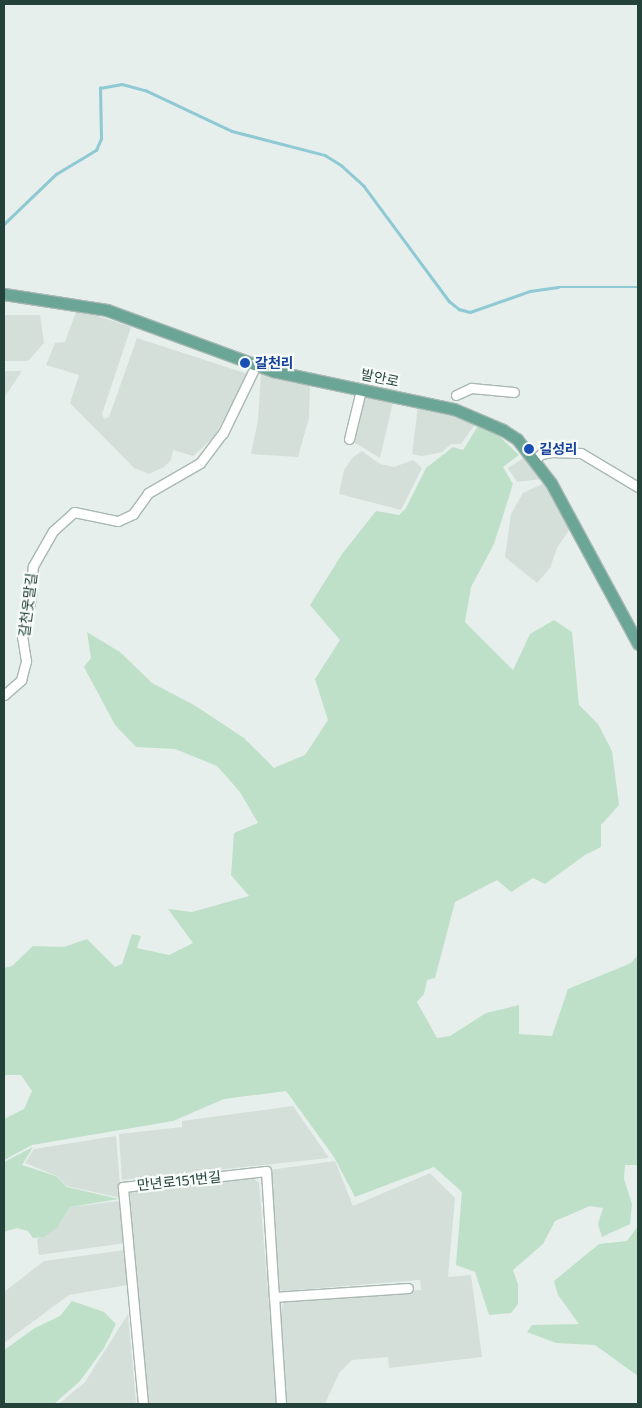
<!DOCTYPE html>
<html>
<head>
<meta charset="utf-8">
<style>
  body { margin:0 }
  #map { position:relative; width:642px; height:1408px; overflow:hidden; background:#e6efeb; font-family:Commissioner,"Noto Sans KR",sans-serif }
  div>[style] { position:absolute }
  .built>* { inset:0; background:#d4dfda }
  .green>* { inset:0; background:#bfe0c8 }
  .stream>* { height:2.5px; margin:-1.25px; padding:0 1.25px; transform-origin:1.25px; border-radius:1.25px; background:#8ec9d4 }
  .roads { filter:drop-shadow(1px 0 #a8b8b2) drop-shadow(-1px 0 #a8b8b2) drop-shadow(0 1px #a8b8b2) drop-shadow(0 -1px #a8b8b2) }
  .minor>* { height:9px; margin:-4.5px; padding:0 4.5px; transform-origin:4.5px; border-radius:4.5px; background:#fff }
  .major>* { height:11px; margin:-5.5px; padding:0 5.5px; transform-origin:5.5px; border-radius:5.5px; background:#6aa596 }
  .dots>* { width:14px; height:14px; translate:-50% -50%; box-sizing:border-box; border:2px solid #f7fbf9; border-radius:50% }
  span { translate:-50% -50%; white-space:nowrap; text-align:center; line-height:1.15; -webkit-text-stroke:4.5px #f7fbf9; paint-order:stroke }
  .transit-label { font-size:14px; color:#164399; font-weight:700 }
  .left { translate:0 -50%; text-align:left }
  .street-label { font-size:14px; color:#24423a }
  .frame { position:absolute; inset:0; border:5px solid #24423a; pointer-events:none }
</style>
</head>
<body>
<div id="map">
  <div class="built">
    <div style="clip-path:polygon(77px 309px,131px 327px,102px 414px,104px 419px,109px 417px,137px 338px,248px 374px,214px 437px,193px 456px,173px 450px,171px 460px,164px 467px,149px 474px,134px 468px,70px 403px,79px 375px,46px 365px,55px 343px,65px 342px)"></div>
    <div style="clip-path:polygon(4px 315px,40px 315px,44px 343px,28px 361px,4px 361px)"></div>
    <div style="clip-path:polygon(4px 371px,22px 371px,4px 398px)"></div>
    <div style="clip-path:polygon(261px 374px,310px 385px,309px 418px,298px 457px,251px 454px,258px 420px)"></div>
    <div style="clip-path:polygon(365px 396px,393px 402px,380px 458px,352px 441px)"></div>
    <div style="clip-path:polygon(418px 406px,452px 414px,476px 423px,461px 444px,451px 444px,442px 452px,422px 456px,412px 454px)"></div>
    <div style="clip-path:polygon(362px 451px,380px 464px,394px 467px,413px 460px,422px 468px,401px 510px,339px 494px,344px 470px,353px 457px)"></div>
    <div style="clip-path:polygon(525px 457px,542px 479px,517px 482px,508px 468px)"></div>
    <div style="clip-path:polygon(542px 484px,549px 485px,571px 527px,557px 548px,550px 568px,537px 583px,505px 557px,511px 514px,523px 493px)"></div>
    <div style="clip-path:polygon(293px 1106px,329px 1158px,122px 1180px,119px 1134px,182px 1127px,182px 1121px)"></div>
    <div style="clip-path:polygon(116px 1136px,121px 1198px,67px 1186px,57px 1176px,25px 1163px,34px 1149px)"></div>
    <div style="clip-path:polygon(335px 1161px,353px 1206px,430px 1173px,455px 1198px,448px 1277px,471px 1275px,482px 1357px,389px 1368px,388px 1357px,352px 1360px,339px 1373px,325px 1404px,287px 1404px,281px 1311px,284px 1301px,421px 1290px,420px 1280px,283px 1291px,276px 1287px,269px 1170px)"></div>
    <div style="clip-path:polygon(251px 1176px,259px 1183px,277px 1404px,144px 1404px,130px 1193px,136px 1187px)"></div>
    <div style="clip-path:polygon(120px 1201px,126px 1243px,39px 1255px,37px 1239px,59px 1226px,70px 1207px)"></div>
    <div style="clip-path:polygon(125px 1250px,127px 1285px,69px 1295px,4px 1343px,4px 1292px,44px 1261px)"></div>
    <div style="clip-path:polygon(128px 1314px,136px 1404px,59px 1404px,85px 1382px)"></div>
  </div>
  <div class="green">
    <div style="clip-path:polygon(478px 426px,496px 433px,519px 455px,503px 467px,513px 484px,494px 544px,471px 587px,465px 622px,513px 670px,530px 634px,554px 620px,572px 632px,579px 705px,598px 724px,612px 751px,619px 805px,601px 825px,601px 847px,585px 855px,545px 884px,533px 878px,511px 892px,497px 880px,455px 902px,435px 978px,427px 980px,424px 994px,417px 1002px,437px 1038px,450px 1036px,486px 1013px,519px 1005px,519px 1034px,552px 1036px,568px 989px,631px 963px,638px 955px,638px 1165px,625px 1165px,624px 1179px,632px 1204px,630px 1224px,602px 1237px,598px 1224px,603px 1208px,590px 1206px,555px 1221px,543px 1244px,513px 1270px,518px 1284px,518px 1304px,511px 1313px,489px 1315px,475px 1272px,456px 1265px,462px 1192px,434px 1167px,355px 1197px,334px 1157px,286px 1091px,224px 1099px,173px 1121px,32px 1145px,4px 1160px,4px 1119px,24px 1109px,32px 1091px,21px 1075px,4px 1075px,4px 968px,12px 966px,33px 946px,64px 947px,87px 939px,115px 967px,122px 964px,132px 934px,141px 936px,137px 948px,169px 955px,193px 943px,168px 909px,192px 912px,249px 896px,231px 875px,234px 833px,258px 823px,240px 792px,217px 766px,175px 749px,136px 747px,115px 725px,84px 667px,91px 658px,87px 632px,120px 652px,152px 683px,194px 705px,244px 738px,274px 768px,305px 755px,328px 720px,315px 679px,340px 640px,310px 605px,342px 554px,376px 511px,399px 515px,406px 508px,426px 468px,453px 447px,463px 450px)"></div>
    <div style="clip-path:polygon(33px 1147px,22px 1165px,56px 1176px,67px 1187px,119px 1199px,70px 1207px,58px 1227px,44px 1237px,33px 1238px,28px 1231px,17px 1228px,4px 1232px,4px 1162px)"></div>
    <div style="clip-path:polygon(638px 1226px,638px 1376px,595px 1345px,556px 1343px,527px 1332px,532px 1325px,579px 1324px,558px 1295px,554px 1281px,599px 1244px,627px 1241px)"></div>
    <div style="clip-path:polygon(72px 1301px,104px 1312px,116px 1324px,104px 1348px,80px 1381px,54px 1404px,4px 1404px,4px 1350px,35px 1328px,60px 1316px)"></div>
  </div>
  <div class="stream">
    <div style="left:4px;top:224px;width:72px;rotate:-43.9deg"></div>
    <div style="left:56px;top:174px;width:47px;rotate:-31deg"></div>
    <div style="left:96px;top:150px;width:12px;rotate:-66deg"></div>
    <div style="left:101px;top:139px;width:51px;rotate:-91.1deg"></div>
    <div style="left:100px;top:88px;width:22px;rotate:-10deg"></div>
    <div style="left:122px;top:84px;width:24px;rotate:15deg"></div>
    <div style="left:145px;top:90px;width:96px;rotate:25.2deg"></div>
    <div style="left:232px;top:131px;width:96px;rotate:14.5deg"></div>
    <div style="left:325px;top:155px;width:19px;rotate:32deg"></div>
    <div style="left:341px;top:165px;width:31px;rotate:42deg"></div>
    <div style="left:364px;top:186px;width:143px;rotate:53.5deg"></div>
    <div style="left:449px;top:301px;width:13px;rotate:39deg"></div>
    <div style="left:459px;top:309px;width:11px;rotate:15deg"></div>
    <div style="left:470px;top:312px;width:64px;rotate:-19.3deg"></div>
    <div style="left:530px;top:291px;width:28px;rotate:-8deg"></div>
    <div style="left:558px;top:287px;width:80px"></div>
  </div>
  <div class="roads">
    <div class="minor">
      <div style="left:456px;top:395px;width:17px;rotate:-25deg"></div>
      <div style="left:471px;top:388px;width:43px;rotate:5.3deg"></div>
      <div style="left:349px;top:439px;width:50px;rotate:-76.2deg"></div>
      <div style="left:533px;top:461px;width:11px;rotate:-41deg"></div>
      <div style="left:541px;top:454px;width:11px;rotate:-10deg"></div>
      <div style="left:552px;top:452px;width:29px;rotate:2deg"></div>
      <div style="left:581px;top:453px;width:66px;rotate:30.8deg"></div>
      <div style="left:4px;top:695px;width:23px;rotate:-41deg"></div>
      <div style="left:21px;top:680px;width:20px;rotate:-75deg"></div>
      <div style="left:26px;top:661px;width:24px;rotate:-99deg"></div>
      <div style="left:22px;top:637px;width:39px;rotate:-77deg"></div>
      <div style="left:31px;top:599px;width:33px;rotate:-87deg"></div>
      <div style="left:33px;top:566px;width:40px;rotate:-60.3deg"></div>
      <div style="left:53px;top:531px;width:28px;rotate:-42deg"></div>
      <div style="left:74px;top:512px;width:45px;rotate:11.6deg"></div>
      <div style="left:118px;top:521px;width:17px;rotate:-25deg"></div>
      <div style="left:133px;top:514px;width:26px;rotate:-54deg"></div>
      <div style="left:148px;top:493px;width:60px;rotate:-30deg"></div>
      <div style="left:200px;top:463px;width:38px;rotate:-53deg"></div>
      <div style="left:223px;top:433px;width:76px;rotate:-64.1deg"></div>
      <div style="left:143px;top:1404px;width:218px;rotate:-95.3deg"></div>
      <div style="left:123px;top:1187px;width:144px;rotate:-6.4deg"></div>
      <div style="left:266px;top:1171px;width:126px;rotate:86.4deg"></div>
      <div style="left:281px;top:1404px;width:107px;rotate:-93.7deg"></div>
      <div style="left:274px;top:1297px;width:134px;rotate:-3.8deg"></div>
    </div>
    <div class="major">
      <div style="left:4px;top:294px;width:104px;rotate:8.8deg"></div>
      <div style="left:107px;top:310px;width:177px;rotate:20.2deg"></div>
      <div style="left:273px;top:371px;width:185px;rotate:11.9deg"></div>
      <div style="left:454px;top:409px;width:53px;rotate:23.2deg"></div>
      <div style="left:503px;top:430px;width:17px;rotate:33deg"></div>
      <div style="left:517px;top:439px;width:56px;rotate:52.3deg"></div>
      <div style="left:551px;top:483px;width:183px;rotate:61.6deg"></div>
    </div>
  </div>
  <div class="dots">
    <div style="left:245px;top:363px;background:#1a4fb4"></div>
    <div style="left:529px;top:449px;background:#1a4fb4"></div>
  </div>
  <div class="transit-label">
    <span class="left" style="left:255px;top:363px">갈천리</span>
    <span class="left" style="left:539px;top:449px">길성리</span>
  </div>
  <div class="street-label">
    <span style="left:380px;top:378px;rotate:12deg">발안로</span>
    <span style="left:28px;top:605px;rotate:-83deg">갈천웃말길</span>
    <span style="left:179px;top:1181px;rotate:-6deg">만년로151번길</span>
  </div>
  <div class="frame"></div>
</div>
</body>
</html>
